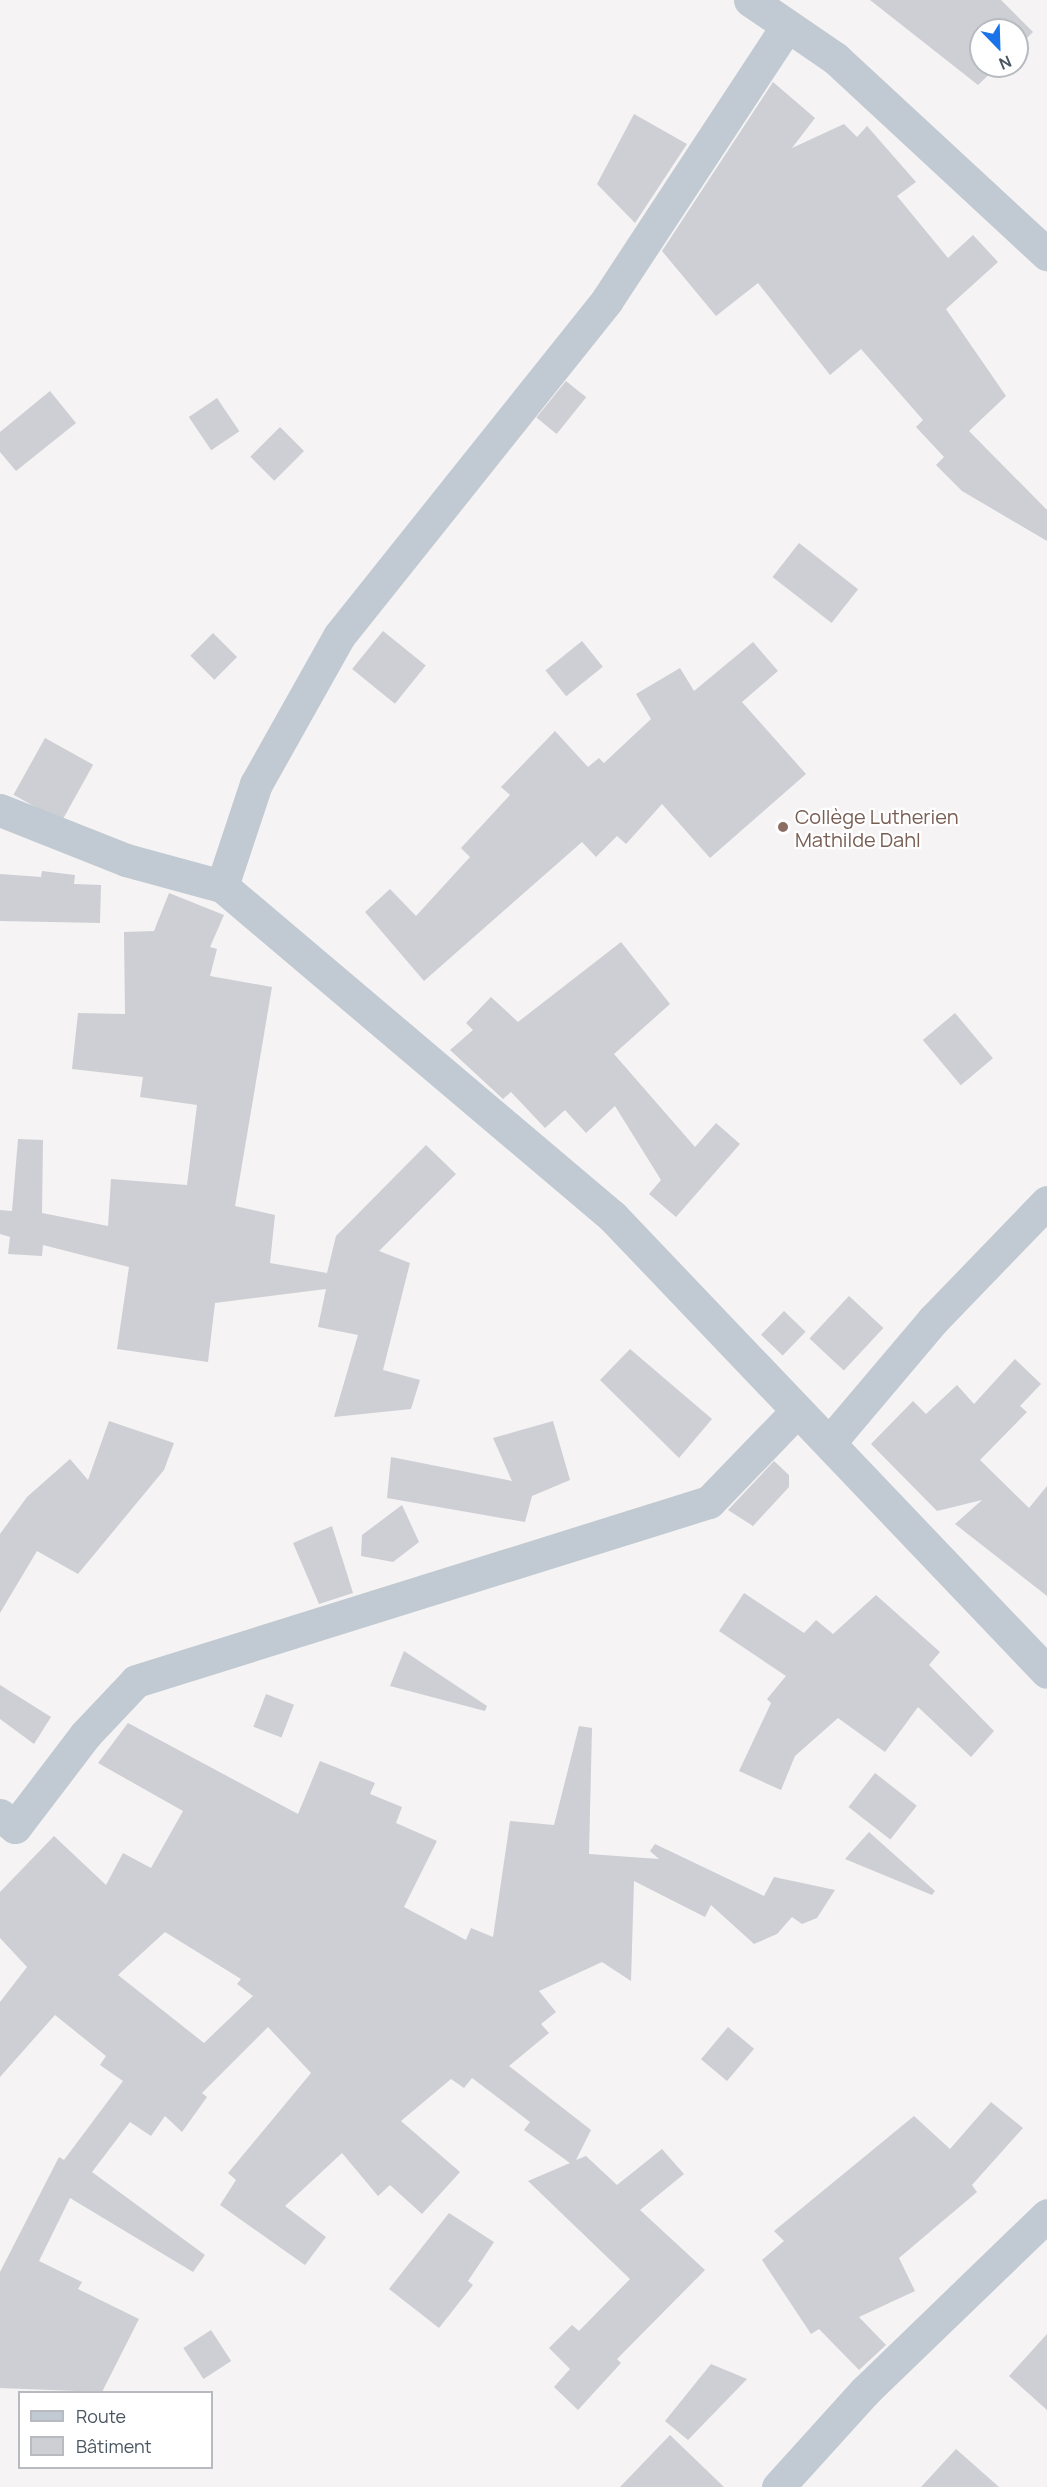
<!DOCTYPE html>
<html>
<head>
<meta charset="utf-8">
<style>
  body { margin:0 }
  #map { position:relative; width:1047px; height:2487px; overflow:hidden; background:#f5f3f3; font-family:Manrope,sans-serif }
  div>[style] { position:absolute }
  .building>* { inset:0; background:#cdcfd5; transform-origin:0 0 }
  .minor>* { height:33px; margin:-16.5px; padding:0 16.5px; transform-origin:16.5px; border-radius:16.5px; background:#c1cad2 }
  .dots>* { width:16px; height:16px; translate:-50% -50%; box-sizing:border-box; border:3px solid #fff; border-radius:50% }
  span { translate:-50% -50%; white-space:nowrap; text-align:center; line-height:1.15; -webkit-text-stroke:4.5px #fff; paint-order:stroke }
  .education-label { font-size:20px; color:#785e54 }
  .left { translate:0 -50%; text-align:left }
  .legend { position:absolute; left:18px; top:2391px; width:195px; height:78px; box-sizing:border-box; background:#fff; border:2px solid #b7bbc0; margin:0; padding:8px 10px; list-style:none; font-size:18px; color:#4a5661 }
  .legend li { display:flex; align-items:center; gap:12px; height:30px }
  .legend b { width:30px; border:2px solid #b7bbc0 }
  .north { position:absolute; left:969px; top:18px; width:60px; height:60px; box-sizing:border-box; background:#fff; border:2px solid #b7bbc0; border-radius:50%; rotate:157deg; font-size:16px; font-weight:700; line-height:24px; text-align:center; color:#4a5661 }
  .north::after { content:''; display:block; margin:auto; width:21px; height:27px; background:#1a73e8; clip-path:polygon(50% 0,100% 100%,50% 72%,0 100%) }
</style>
</head>
<body>
<div id="map">
  <div class="building">
    <div style="clip-path:polygon(870px 0,1001px 0,1033px 32px,1017px 48px,1017px 30px,981px 30px,981px 66px,998px 66px,978px 85px)"></div>
    <div style="clip-path:polygon(773px 82px,815px 118px,792px 148px,844px 124px,857px 137px,867px 126px,916px 182px,897px 196px,948px 258px,973px 235px,998px 262px,946px 309px,1006px 396px,969px 431px,1047px 510px,1047px 541px,962px 491px,936px 465px,944px 457px,916px 427px,923px 420px,861px 349px,830px 375px,758px 283px,716px 316px,662px 251px)"></div>
    <div style="clip-path:polygon(634px 114px,687px 144px,635px 223px,597px 184px)"></div>
    <div style="left:566px;top:381px;width:26px;height:47px;rotate:39deg"></div>
    <div style="clip-path:polygon(50px 391px,76px 423px,16px 471px,0 452px,0 432px)"></div>
    <div style="left:217px;top:398px;width:40px;height:34px;rotate:56deg"></div>
    <div style="left:280px;top:427px;width:34px;height:42px;rotate:45deg"></div>
    <div style="left:799px;top:543px;width:75px;height:43px;rotate:38deg"></div>
    <div style="left:383px;top:631px;width:55px;height:49px;rotate:39deg"></div>
    <div style="left:213px;top:633px;width:34px;height:32px;rotate:45deg"></div>
    <div style="left:582px;top:641px;width:33px;height:47px;rotate:51deg"></div>
    <div style="clip-path:polygon(753px 642px,778px 671px,742px 702px,806px 774px,710px 858px,662px 804px,626px 844px,617px 836px,596px 857px,582px 842px,424px 981px,365px 912px,390px 889px,416px 916px,470px 857px,461px 848px,510px 795px,501px 787px,555px 731px,588px 767px,599px 758px,604px 763px,651px 719px,636px 694px,680px 668px,694px 691px)"></div>
    <div style="left:45px;top:738px;width:55px;height:65px;rotate:29deg"></div>
    <div style="clip-path:polygon(42px 871px,75px 875px,74px 884px,101px 885px,100px 923px,0 921px,0 874px,41px 877px)"></div>
    <div style="clip-path:polygon(169px 893px,224px 915px,210px 947px,217px 949px,210px 976px,272px 987px,235px 1206px,275px 1215px,270px 1263px,327px 1273px,336px 1236px,426px 1145px,456px 1174px,379px 1251px,410px 1263px,383px 1370px,420px 1380px,411px 1409px,334px 1417px,358px 1335px,318px 1327px,326px 1289px,215px 1303px,208px 1362px,117px 1349px,129px 1267px,43px 1245px,42px 1256px,8px 1254px,10px 1237px,0 1234px,0 1210px,12px 1211px,18px 1139px,43px 1140px,42px 1213px,108px 1226px,111px 1179px,187px 1185px,197px 1105px,140px 1097px,143px 1077px,72px 1069px,78px 1013px,125px 1014px,124px 932px,154px 931px)"></div>
    <div style="clip-path:polygon(621px 942px,670px 1004px,614px 1054px,695px 1147px,716px 1123px,740px 1144px,676px 1217px,649px 1194px,661px 1180px,615px 1106px,586px 1133px,565px 1110px,545px 1128px,511px 1092px,503px 1099px,450px 1050px,473px 1030px,466px 1023px,491px 997px,518px 1022px)"></div>
    <div style="left:955px;top:1013px;width:59px;height:42px;rotate:50deg"></div>
    <div style="left:849px;top:1296px;width:47px;height:58px;rotate:43deg"></div>
    <div style="left:784px;top:1311px;width:30px;height:33px;rotate:44deg"></div>
    <div style="clip-path:polygon(630px 1349px,712px 1419px,679px 1458px,600px 1380px)"></div>
    <div style="clip-path:polygon(1015px 1359px,1041px 1384px,1020px 1406px,1027px 1412px,980px 1460px,1029px 1508px,1047px 1486px,1047px 1596px,955px 1524px,982px 1500px,937px 1511px,871px 1444px,913px 1401px,926px 1414px,957px 1385px,974px 1404px)"></div>
    <div style="clip-path:polygon(109px 1421px,174px 1443px,164px 1470px,78px 1574px,37px 1551px,0 1613px,0 1534px,27px 1497px,70px 1459px,88px 1480px)"></div>
    <div style="clip-path:polygon(553px 1421px,570px 1480px,532px 1496px,525px 1522px,387px 1498px,391px 1457px,512px 1481px,493px 1438px)"></div>
    <div style="clip-path:polygon(774px 1461px,789px 1475px,789px 1487px,753px 1526px,728px 1510px)"></div>
    <div style="clip-path:polygon(402px 1505px,419px 1542px,393px 1562px,361px 1556px,362px 1535px)"></div>
    <div style="clip-path:polygon(332px 1526px,353px 1593px,319px 1604px,293px 1543px)"></div>
    <div style="clip-path:polygon(744px 1593px,804px 1633px,816px 1620px,833px 1634px,876px 1595px,940px 1652px,929px 1665px,994px 1731px,971px 1757px,918px 1707px,885px 1752px,838px 1718px,795px 1756px,781px 1790px,739px 1771px,771px 1703px,767px 1699px,786px 1676px,719px 1631px)"></div>
    <div style="clip-path:polygon(404px 1651px,487px 1706px,485px 1711px,390px 1686px)"></div>
    <div style="clip-path:polygon(0 1685px,51px 1717px,34px 1744px,0 1719px)"></div>
    <div style="left:266px;top:1694px;width:30px;height:35px;rotate:21deg"></div>
    <div style="clip-path:polygon(evenodd,128px 1723px,298px 1814px,320px 1761px,375px 1783px,370px 1794px,402px 1807px,396px 1823px,437px 1841px,404px 1907px,466px 1940px,471px 1928px,493px 1937px,510px 1821px,554px 1825px,579px 1726px,592px 1728px,589px 1854px,659px 1859px,650px 1851px,655px 1844px,764px 1896px,774px 1877px,835px 1890px,817px 1918px,802px 1924px,792px 1917px,777px 1934px,754px 1944px,711px 1905px,705px 1917px,634px 1881px,631px 1981px,602px 1962px,539px 1991px,556px 2012px,541px 2024px,549px 2033px,509px 2066px,591px 2130px,576px 2160px,586px 2156px,617px 2185px,662px 2149px,684px 2174px,640px 2210px,705px 2270px,617px 2359px,621px 2363px,578px 2410px,554px 2387px,570px 2369px,549px 2348px,572px 2325px,579px 2331px,630px 2279px,528px 2181px,570px 2163px,524px 2130px,530px 2122px,472px 2078px,464px 2088px,451px 2079px,401px 2121px,460px 2172px,422px 2214px,390px 2185px,378px 2196px,342px 2153px,285px 2206px,326px 2237px,305px 2265px,220px 2205px,236px 2180px,228px 2173px,311px 2073px,268px 2027px,202px 2093px,207px 2097px,182px 2132px,165px 2116px,151px 2136px,130px 2122px,92px 2172px,205px 2255px,193px 2272px,70px 2198px,39px 2261px,82px 2282px,78px 2289px,139px 2319px,102px 2392px,0 2388px,0 2272px,59px 2157px,64px 2160px,123px 2081px,100px 2065px,106px 2056px,55px 2015px,0 2077px,0 2002px,27px 1967px,0 1938px,0 1892px,54px 1836px,106px 1885px,123px 1853px,151px 1868px,183px 1811px,98px 1763px,128px 1723px,165px 1932px,241px 1979px,237px 1984px,253px 1996px,204px 2043px,118px 1975px,165px 1932px)"></div>
    <div style="left:875px;top:1773px;width:53px;height:43px;rotate:38deg"></div>
    <div style="clip-path:polygon(869px 1832px,935px 1891px,932px 1895px,845px 1859px)"></div>
    <div style="left:728px;top:2027px;width:34px;height:42px;rotate:40deg"></div>
    <div style="clip-path:polygon(991px 2102px,1023px 2128px,972px 2185px,977px 2192px,899px 2258px,915px 2291px,859px 2317px,886px 2345px,859px 2370px,819px 2329px,811px 2334px,762px 2260px,784px 2241px,774px 2231px,914px 2116px,950px 2149px)"></div>
    <div style="clip-path:polygon(449px 2213px,494px 2242px,468px 2281px,473px 2285px,439px 2328px,389px 2289px)"></div>
    <div style="left:211px;top:2330px;width:37px;height:33px;rotate:57deg"></div>
    <div style="clip-path:polygon(1047px 2334px,1047px 2410px,1009px 2376px)"></div>
    <div style="clip-path:polygon(711px 2364px,747px 2379px,688px 2440px,665px 2421px)"></div>
    <div style="clip-path:polygon(670px 2435px,724px 2487px,620px 2487px)"></div>
    <div style="clip-path:polygon(956px 2449px,999px 2487px,921px 2487px)"></div>
  </div>
  <div class="minor">
    <div style="left:750px;top:0;width:103px;rotate:34.3deg"></div>
    <div style="left:835px;top:58px;width:289px;rotate:42.8deg"></div>
    <div style="left:0;top:810px;width:136px;rotate:21.6deg"></div>
    <div style="left:126px;top:860px;width:99px;rotate:15.2deg"></div>
    <div style="left:222px;top:886px;width:511px;rotate:40.24deg"></div>
    <div style="left:612px;top:1216px;width:630px;rotate:46.35deg"></div>
    <div style="left:222px;top:886px;width:108px;rotate:-71.6deg"></div>
    <div style="left:256px;top:784px;width:170px;rotate:-60.7deg"></div>
    <div style="left:339px;top:636px;width:430px;rotate:-51.4deg"></div>
    <div style="left:607px;top:300px;width:328px;rotate:-56.7deg"></div>
    <div style="left:829px;top:1443px;width:161px;rotate:-49.8deg"></div>
    <div style="left:933px;top:1320px;width:164px;rotate:-46deg"></div>
    <div style="left:0;top:1815px;width:19px;rotate:39deg"></div>
    <div style="left:15px;top:1827px;width:116px;rotate:-52.7deg"></div>
    <div style="left:85px;top:1735px;width:74px;rotate:-46.6deg"></div>
    <div style="left:136px;top:1681px;width:600px;rotate:-17.35deg"></div>
    <div style="left:709px;top:1502px;width:127px;rotate:-46deg"></div>
    <div style="left:778px;top:2487px;width:130px;rotate:-47.8deg"></div>
    <div style="left:865px;top:2391px;width:253px;rotate:-44deg"></div>
  </div>
  <div class="dots">
    <div style="left:783px;top:827px;background:#8d6e63"></div>
  </div>
  <div class="education-label">
    <span class="left" style="left:795px;top:828px">Collège Lutherien<br>Mathilde Dahl</span>
  </div>
  <ul class="legend">
  <li><b style="height:8px;background:#c1cad2"></b>Route</li>
  <li><b style="height:16px;background:#cdcfd5"></b>Bâtiment</li>
  </ul>
  <div class="north">N</div>
</div>
</body>
</html>
